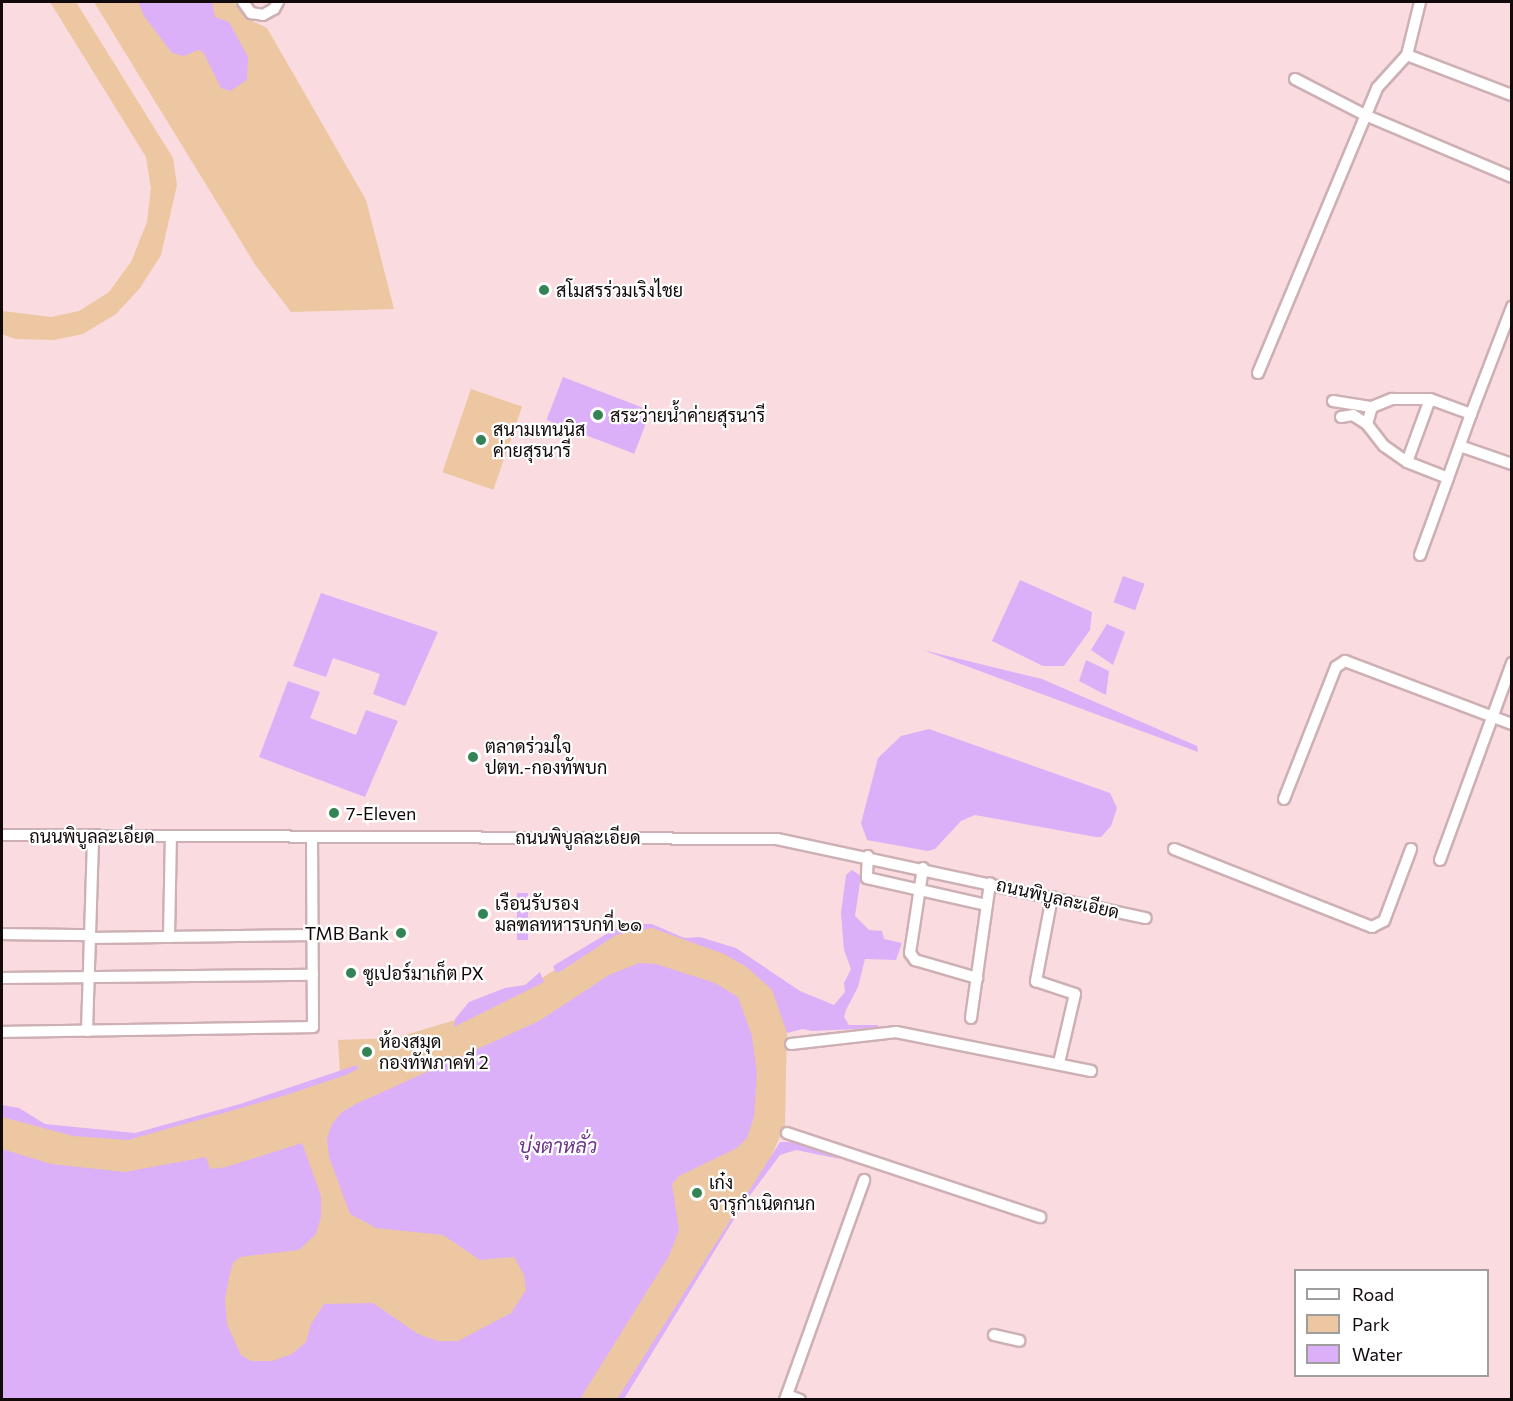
<!DOCTYPE html>
<html>
<head>
<meta charset="utf-8">
<style>
  body { margin:0 }
  #map { position:relative; width:1513px; height:1401px; overflow:hidden; background:#fadbdf; font-family:Commissioner,Sarabun,sans-serif }
  div>[style] { position:absolute }
  .green>* { inset:0; background:#ecc7a1; transform-origin:0 0 }
  .water>* { inset:0; background:#dcb0f8; transform-origin:0 0 }
  .roads { filter:drop-shadow(2px 0 #cdb0b3) drop-shadow(-2px 0 #cdb0b3) drop-shadow(0 2px #cdb0b3) drop-shadow(0 -2px #cdb0b3) }
  .minor>* { height:10px; margin:-5px; padding:0 5px; transform-origin:5px; border-radius:5px; background:#fff }
  .dots>* { width:16px; height:16px; translate:-50% -50%; box-sizing:border-box; border:3px solid #fff; border-radius:50% }
  span { translate:-50% -50%; white-space:nowrap; text-align:center; line-height:1.15; -webkit-text-stroke:4.5px #fff; paint-order:stroke }
  .poi-label { font-size:18px; color:#12090a }
  .left { translate:0 -50%; text-align:left }
  .right { translate:-100% -50%; text-align:right }
  .street-label { font-size:18px; color:#12090a }
  .water-label { font-size:20px; color:#6c368a; font-style:italic }
  .frame { position:absolute; inset:0; border:3px solid #12090a; pointer-events:none }
  .legend { position:absolute; left:1294px; top:1269px; width:195px; height:108px; box-sizing:border-box; background:#fff; border:2px solid #a09d9d; margin:0; padding:8px 10px; list-style:none; font-size:18px; color:#12090a }
  .legend li { display:flex; align-items:center; gap:12px; height:30px }
  .legend b { width:30px; border:2px solid #a09d9d }
</style>
</head>
<body>
<div id="map">
  <div class="green">
    <div style="clip-path:polygon(50px 2px,76px 2px,173px 158px,177px 185px,161px 255px,140px 288px,116px 314px,83px 334px,54px 340px,15px 339px,2px 334px,2px 311px,51px 317px,79px 311px,109px 292px,131px 262px,147px 222px,151px 188px,146px 157px)"></div>
    <div style="clip-path:polygon(94px 2px,234px 2px,246px 18px,267px 28px,366px 200px,394px 309px,291px 312px,256px 266px)"></div>
    <div style="left:471px;top:389px;width:54px;height:88px;rotate:19deg"></div>
    <div style="clip-path:polygon(647px 926px,730px 952px,777px 990px,787px 1025px,785px 1125px,771px 1157px,620px 1399px,2px 1399px,2px 1113px,45px 1127px,125px 1137px,211px 1115px,340px 1073px,338px 1040px,395px 1038px,462px 1018px,539px 980px,602px 939px,624px 928px)"></div>
  </div>
  <div class="water">
    <div style="clip-path:polygon(138px 2px,212px 2px,215px 17px,229px 22px,248px 57px,247px 80px,230px 91px,221px 88px,203px 52px,198px 50px,184px 56px,172px 53px,144px 16px)"></div>
    <div style="left:563px;top:377px;width:94px;height:46px;rotate:21deg"></div>
    <div style="left:1123px;top:576px;width:23px;height:28px;rotate:20deg"></div>
    <div style="clip-path:polygon(1020px 580px,1092px 612px,1090px 630px,1064px 666px,1043px 666px,992px 641px)"></div>
    <div style="clip-path:polygon(321px 593px,438px 632px,405px 706px,373px 694px,380px 674px,333px 658px,326px 677px,293px 666px)"></div>
    <div style="clip-path:polygon(1107px 624px,1125px 632px,1113px 665px,1091px 650px)"></div>
    <div style="clip-path:polygon(923px 650px,1042px 679px,1197px 746px,1198px 752px)"></div>
    <div style="clip-path:polygon(1086px 660px,1109px 671px,1106px 695px,1079px 681px)"></div>
    <div style="clip-path:polygon(288px 681px,320px 692px,310px 718px,356px 735px,366px 710px,398px 721px,365px 797px,259px 757px)"></div>
    <div style="clip-path:polygon(929px 729px,1110px 793px,1117px 808px,1111px 826px,1101px 837px,1096px 837px,975px 815px,961px 821px,935px 849px,928px 851px,867px 840px,861px 823px,878px 758px,901px 736px)"></div>
    <div style="clip-path:polygon(852px 870px,861px 876px,855px 916px,869px 930px,882px 931px,884px 939px,902px 943px,896px 960px,865px 959px,858px 987px,846px 1010px,844px 1017px,849px 1025px,878px 1025px,878px 1028px,812px 1031px,803px 1029px,787px 1033px,772px 990px,748px 968px,724px 954px,652px 928px,616px 935px,561px 971px,556px 973px,553px 966px,613px 930px,633px 924px,652px 924px,684px 938px,700px 937px,736px 948px,800px 991px,834px 1005px,845px 992px,844px 983px,851px 969px,844px 950px,841px 913px,846px 875px)"></div>
    <div style="left:517px;top:893px;width:11px;height:47px"></div>
    <div style="clip-path:polygon(639px 963px,656px 964px,715px 983px,738px 997px,752px 1036px,757px 1073px,754px 1117px,747px 1138px,737px 1148px,679px 1176px,672px 1184px,679px 1230px,669px 1256px,580px 1399px,2px 1399px,2px 1149px,51px 1164px,125px 1172px,206px 1157px,210px 1169px,226px 1167px,302px 1143px,321px 1196px,321px 1217px,316px 1234px,299px 1250px,240px 1257px,233px 1263px,230px 1273px,225px 1299px,227px 1324px,241px 1355px,251px 1361px,272px 1361px,292px 1354px,306px 1342px,311px 1324px,324px 1304px,373px 1303px,418px 1334px,438px 1341px,458px 1341px,511px 1313px,526px 1290px,524px 1275px,514px 1257px,480px 1260px,443px 1235px,376px 1228px,350px 1214px,329px 1157px,327px 1138px,332px 1124px,342px 1112px,356px 1104px,539px 1021px,609px 975px)"></div>
    <div style="clip-path:polygon(540px 972px,544px 982px,454px 1027px,455px 1019px,469px 1002px,505px 988px,525px 985px)"></div>
    <div style="clip-path:polygon(357px 1065px,358px 1069px,346px 1075px,283px 1096px,128px 1140px,73px 1136px,2px 1117px,2px 1105px,19px 1108px,45px 1124px,135px 1133px,240px 1104px)"></div>
    <div style="clip-path:polygon(780px 1142px,795px 1142px,840px 1159px,796px 1150px,780px 1155px,742px 1206px,624px 1399px,617px 1399px)"></div>
  </div>
  <div class="roads">
    <div class="minor">
      <div style="left:243px;top:2px;width:14px;rotate:54deg"></div>
      <div style="left:251px;top:13px;width:12px;rotate:9deg"></div>
      <div style="left:263px;top:15px;width:13px;rotate:-29deg"></div>
      <div style="left:274px;top:9px;width:8px;rotate:-60deg"></div>
      <div style="left:1407px;top:55px;width:112px;rotate:20.9deg"></div>
      <div style="left:1295px;top:79px;width:79px;rotate:27.2deg"></div>
      <div style="left:1365px;top:115px;width:160px;rotate:22.9deg"></div>
      <div style="left:1258px;top:373px;width:309px;rotate:-67.3deg"></div>
      <div style="left:1377px;top:88px;width:45px;rotate:-47.7deg"></div>
      <div style="left:1407px;top:55px;width:55px;rotate:-76.2deg"></div>
      <div style="left:1333px;top:401px;width:39px;rotate:9deg"></div>
      <div style="left:1471px;top:414px;width:68px;rotate:109.8deg"></div>
      <div style="left:1448px;top:478px;width:44px;rotate:-158.7deg"></div>
      <div style="left:1407px;top:462px;width:28px;rotate:-145deg"></div>
      <div style="left:1384px;top:446px;width:28px;rotate:-128deg"></div>
      <div style="left:1367px;top:424px;width:18px;rotate:-74deg"></div>
      <div style="left:1372px;top:407px;width:22px;rotate:-22deg"></div>
      <div style="left:1392px;top:399px;width:38px"></div>
      <div style="left:1430px;top:399px;width:44px;rotate:20.1deg"></div>
      <div style="left:1471px;top:414px;width:115px;rotate:-69deg"></div>
      <div style="left:1341px;top:417px;width:12px;rotate:-9deg"></div>
      <div style="left:1353px;top:415px;width:17px;rotate:33deg"></div>
      <div style="left:1460px;top:446px;width:55px;rotate:19.1deg"></div>
      <div style="left:1407px;top:462px;width:67px;rotate:-69.9deg"></div>
      <div style="left:1420px;top:555px;width:82px;rotate:-70deg"></div>
      <div style="left:1284px;top:799px;width:142px;rotate:-68.5deg"></div>
      <div style="left:1336px;top:667px;width:11px;rotate:-34deg"></div>
      <div style="left:1345px;top:661px;width:178px;rotate:20.7deg"></div>
      <div style="left:2px;top:835px;width:775px;rotate:0.3deg"></div>
      <div style="left:777px;top:839px;width:377px;rotate:12.1deg"></div>
      <div style="left:1174px;top:849px;width:213px;rotate:21.5deg"></div>
      <div style="left:1372px;top:927px;width:13px;rotate:-27deg"></div>
      <div style="left:1384px;top:921px;width:77px;rotate:-69.4deg"></div>
      <div style="left:868px;top:856px;width:22px;rotate:93deg"></div>
      <div style="left:867px;top:878px;width:123px;rotate:12.7deg"></div>
      <div style="left:1440px;top:860px;width:210px;rotate:-69.9deg"></div>
      <div style="left:923px;top:868px;width:86px;rotate:98.7deg"></div>
      <div style="left:910px;top:953px;width:9px;rotate:54deg"></div>
      <div style="left:915px;top:960px;width:65px;rotate:16.2deg"></div>
      <div style="left:1052px;top:897px;width:86px;rotate:100.8deg"></div>
      <div style="left:1036px;top:981px;width:41px;rotate:18.4deg"></div>
      <div style="left:1075px;top:994px;width:71px;rotate:103.1deg"></div>
      <div style="left:2px;top:934px;width:88px;rotate:0.7deg"></div>
      <div style="left:169px;top:937px;width:101px;rotate:-88.9deg"></div>
      <div style="left:90px;top:938px;width:223px;rotate:-0.8deg"></div>
      <div style="left:2px;top:978px;width:311px;rotate:-0.6deg"></div>
      <div style="left:971px;top:1018px;width:136px;rotate:-82deg"></div>
      <div style="left:87px;top:1031px;width:195px;rotate:-88.2deg"></div>
      <div style="left:2px;top:1032px;width:311px;rotate:-0.9deg"></div>
      <div style="left:313px;top:1027px;width:189px;rotate:-90.3deg"></div>
      <div style="left:791px;top:1044px;width:106px;rotate:-6.5deg"></div>
      <div style="left:896px;top:1032px;width:199px;rotate:11.3deg"></div>
      <div style="left:787px;top:1133px;width:267px;rotate:18.4deg"></div>
      <div style="left:994px;top:1335px;width:26px;rotate:13deg"></div>
      <div style="left:787px;top:1395px;width:14px;rotate:21deg"></div>
      <div style="left:785px;top:1400px;width:234px;rotate:-70.2deg"></div>
    </div>
  </div>
  <div class="dots">
    <div style="left:544px;top:290px;background:#348354"></div>
    <div style="left:598px;top:415px;background:#348354"></div>
    <div style="left:481px;top:440px;background:#348354"></div>
    <div style="left:473px;top:757px;background:#348354"></div>
    <div style="left:334px;top:813px;background:#348354"></div>
    <div style="left:483px;top:914px;background:#348354"></div>
    <div style="left:401px;top:933px;background:#348354"></div>
    <div style="left:351px;top:973px;background:#348354"></div>
    <div style="left:367px;top:1052px;background:#348354"></div>
    <div style="left:697px;top:1193px;background:#348354"></div>
  </div>
  <div class="poi-label">
    <span class="left" style="left:556px;top:290px">สโมสรร่วมเริงไชย</span>
    <span class="left" style="left:610px;top:415px">สระว่ายนํ้าค่ายสุรนารี</span>
    <span class="left" style="left:493px;top:440px">สนามเทนนิส<br>ค่ายสุรนารี</span>
    <span class="left" style="left:485px;top:757px">ตลาดร่วมใจ<br>ปตท.-กองทัพบก</span>
    <span class="left" style="left:346px;top:813px">7-Eleven</span>
    <span class="left" style="left:495px;top:914px">เรือนรับรอง<br>มลฑลทหารบกที่ ๒๑</span>
    <span class="right" style="left:389px;top:933px">TMB Bank</span>
    <span class="left" style="left:363px;top:973px">ซูเปอร์มาเก็ต PX</span>
    <span class="left" style="left:379px;top:1052px">ห้องสมุด<br>กองทัพภาคที่ 2</span>
    <span class="left" style="left:709px;top:1193px">เก๋ง<br>จารุกำเนิดกนก</span>
  </div>
  <div class="street-label">
    <span style="left:92px;top:836px">ถนนพิบูลละเอียด</span>
    <span style="left:578px;top:837px">ถนนพิบูลละเอียด</span>
    <span style="left:1058px;top:898px;rotate:13deg">ถนนพิบูลละเอียด</span>
  </div>
  <div class="water-label">
    <span style="left:558px;top:1145px">บุ่งตาหลั่ว</span>
  </div>
  <div class="frame"></div>
  <ul class="legend">
  <li><b style="height:8px;background:#fff"></b>Road</li>
  <li><b style="height:16px;background:#ecc7a1"></b>Park</li>
  <li><b style="height:16px;background:#dcb0f8"></b>Water</li>
  </ul>
</div>
</body>
</html>
